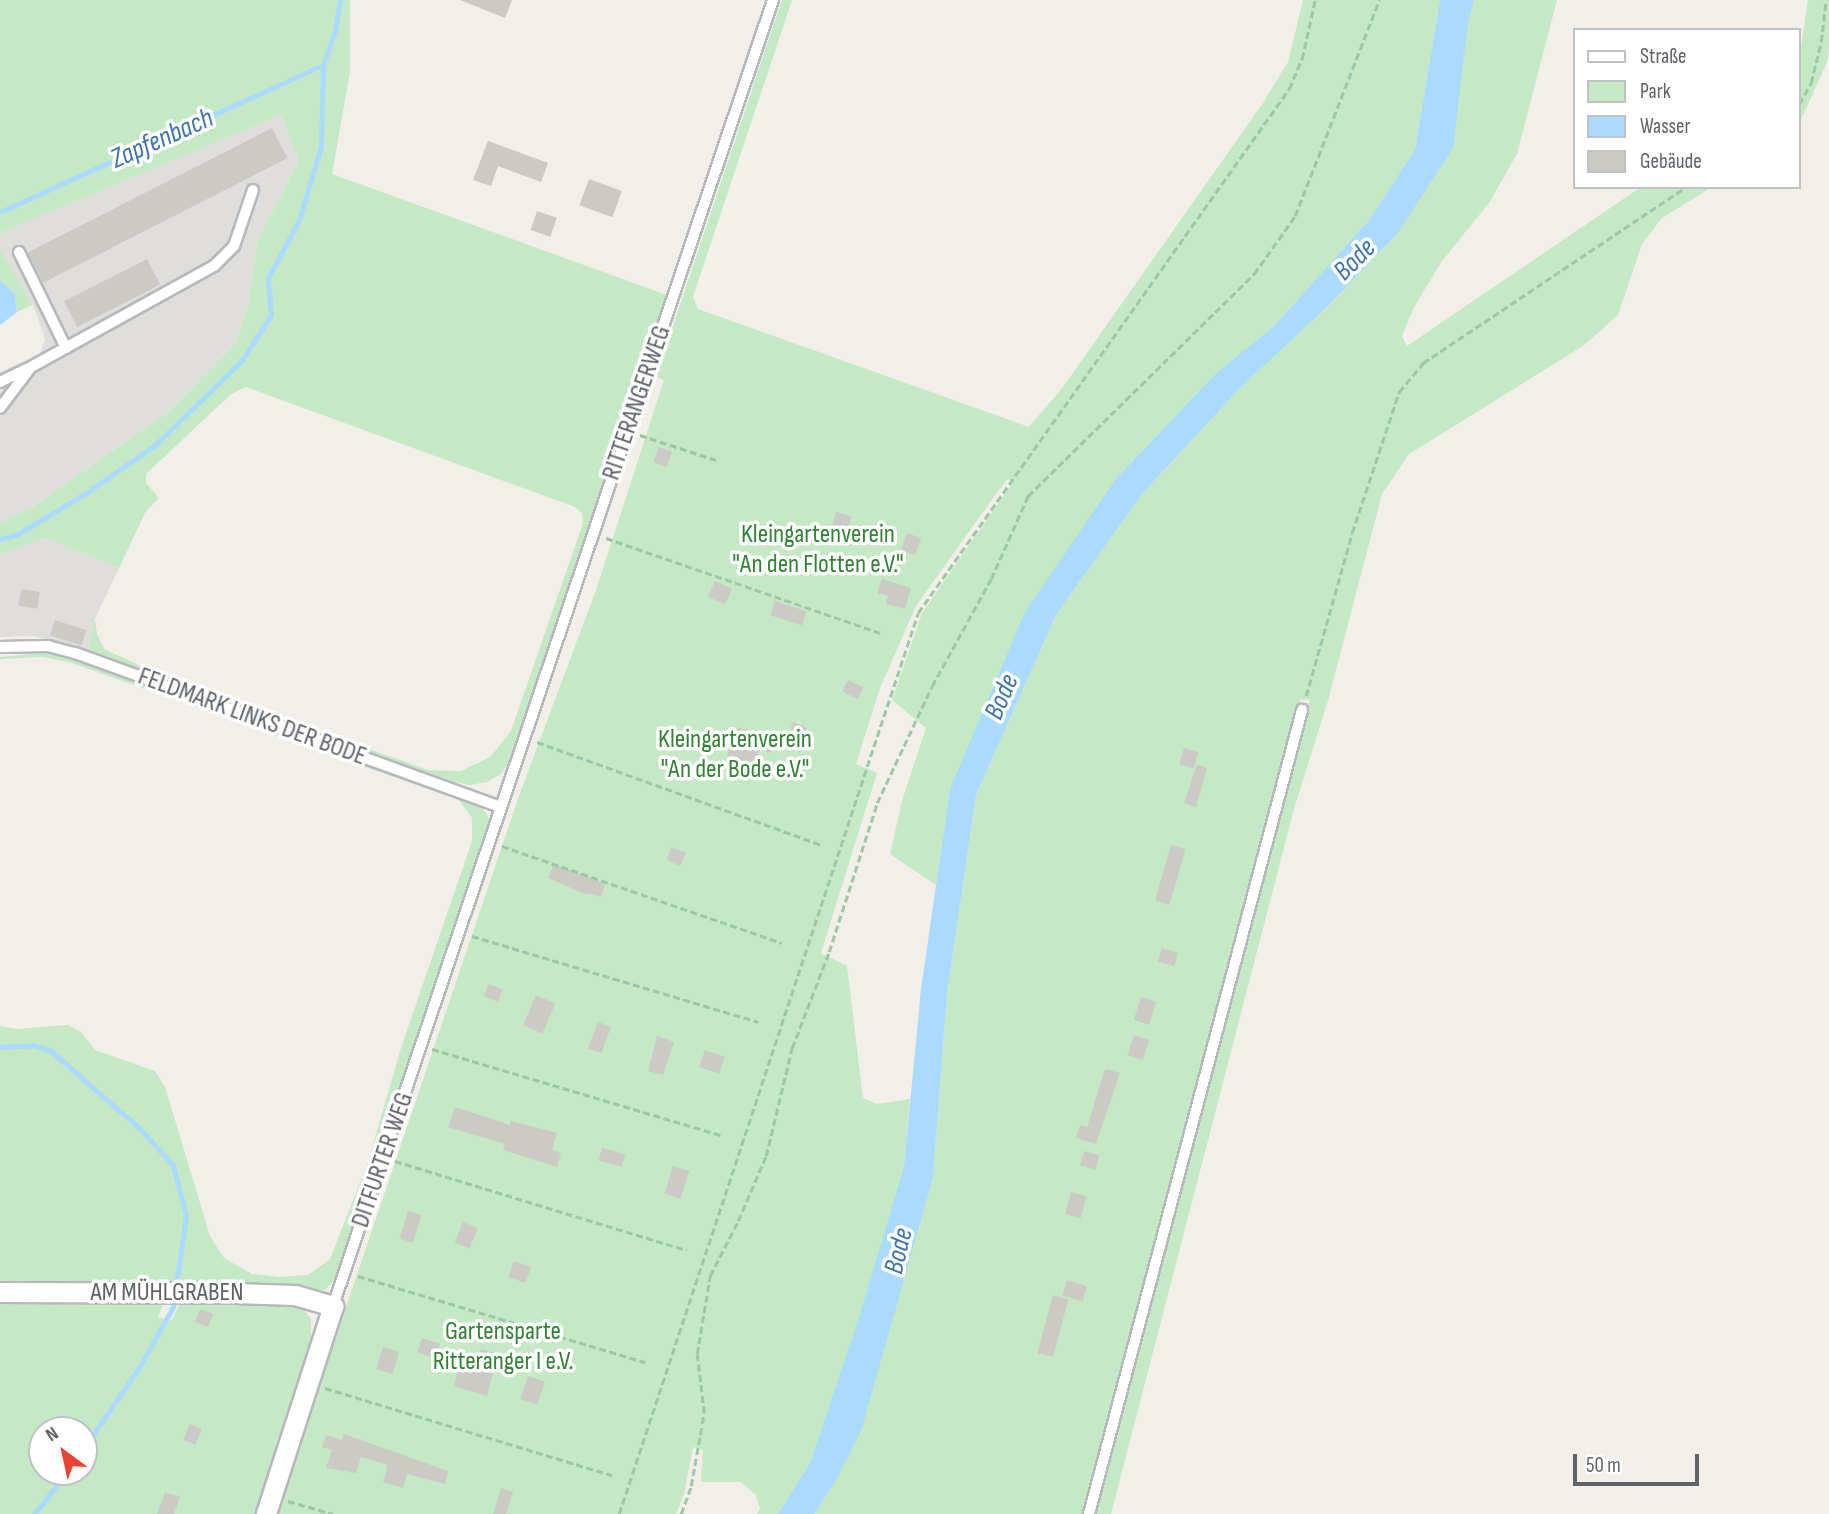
<!DOCTYPE html>
<html>
<head>
<meta charset="utf-8">
<style>
  body { margin:0 }
  #map { position:relative; width:1829px; height:1514px; overflow:hidden; background:#f1efe8; font-family:"Sofia Sans Condensed",sans-serif }
  div>[style] { position:absolute }
  .industrial>* { inset:0; background:#e0deda }
  .green>* { inset:0; background:#c5e8c5 }
  .water>* { inset:0; background:#aadaff }
  .stream>* { height:5px; margin:-2.5px; padding:0 2.5px; transform-origin:2.5px; border-radius:2.5px; background:#aadaff }
  .building>* { inset:0; background:#cccac5; transform-origin:0 0 }
  .path>* { height:2.5px; margin-top:-1.25px; transform-origin:0; background:repeating-linear-gradient(90deg,#9cc7a9 0 7px,transparent 0 10.5px) }
  .roads { filter:drop-shadow(2px 0 #b5b8bc) drop-shadow(-2px 0 #b5b8bc) drop-shadow(0 2px #b5b8bc) drop-shadow(0 -2px #b5b8bc) }
  .lane>* { height:10px; margin:-5px; padding:0 5px; transform-origin:5px; border-radius:5px; background:#fff }
  .street>* { height:19px; margin:-9.5px; padding:0 9.5px; transform-origin:9.5px; border-radius:9.5px; background:#fff }
  span { translate:-50% -50%; white-space:nowrap; text-align:center; line-height:1.15; -webkit-text-stroke:7px #fff; paint-order:stroke }
  .street-label { font-size:26px; color:#5f6368 }
  .park-label { font-size:26px; color:#348238 }
  .water-label { font-size:28px; color:#4174aa; font-style:italic }
  .legend { position:absolute; left:1573px; top:28px; width:228px; height:161px; box-sizing:border-box; background:#fff; border:2px solid #bfc1c3; margin:0; padding:9px 12px; list-style:none; font-size:21px; color:#5f6368 }
  .legend li { display:flex; align-items:center; gap:14px; height:35px }
  .legend b { width:35px; border:2px solid #bfc1c3 }
  .north { position:absolute; left:28px; top:1416px; width:70px; height:70px; box-sizing:border-box; background:#fff; border:2px solid #bfc1c3; border-radius:50%; rotate:327deg; font-size:19px; font-weight:700; line-height:28px; text-align:center; color:#5f6368 }
  .north::after { content:''; display:block; margin:auto; width:24px; height:32px; background:#ea4335; clip-path:polygon(50% 0,100% 100%,50% 72%,0 100%) }
  .scale { position:absolute; left:1573px; top:1454px; width:126px; height:32px; box-sizing:border-box; border:4px solid #5f6368; border-top:0; padding-left:9px; font-size:21px; line-height:24px; white-space:nowrap; color:#5f6368; -webkit-text-stroke:5px #fff; paint-order:stroke }
</style>
</head>
<body>
<div id="map">
  <div class="industrial">
    <div style="clip-path:polygon(281px 115px,299px 161px,258px 239px,249px 301px,236px 343px,167px 413px,34px 506px,0 523px,0 372px,40px 354px,45px 339px,33px 305px,0 249px,0 233px)"></div>
    <div style="clip-path:polygon(46px 538px,119px 568px,95px 619px,87px 652px,34px 636px,0 637px,0 554px)"></div>
  </div>
  <div class="green">
    <div style="clip-path:polygon(0 0,350px 0,350px 72px,332px 174px,667px 295px,519px 736px,509px 763px,501px 774px,487px 782px,469px 785px,451px 781px,87px 652px,95px 619px,97px 634px,104px 649px,156px 673px,428px 770px,461px 771px,490px 757px,511px 731px,583px 523px,582px 513px,575px 507px,246px 387px,231px 394px,146px 474px,146px 483px,159px 498px,146px 511px,119px 568px,46px 538px,0 554px,0 523px,34px 506px,167px 413px,236px 343px,249px 301px,258px 239px,299px 161px,281px 115px,0 233px)"></div>
    <div style="clip-path:polygon(782px 0,792px 0,693px 297px,698px 309px,1029px 427px,1063px 387px,1263px 103px,1288px 62px,1303px 0,1440px 0,1415px 149px,1370px 219px,1273px 327px,1216px 373px,1115px 480px,950px 789px,936px 885px,890px 854px,902px 801px,926px 728px,892px 700px,922px 613px,1013px 482px,1008px 479px,996px 494px,916px 606px,880px 688px,856px 764px,877px 773px,821px 953px,847px 966px,863px 1098px,877px 1104px,910px 1099px,904px 1166px,858px 1322px,810px 1463px,778px 1514px,757px 1514px,760px 1509px,756px 1495px,741px 1482px,701px 1482px,703px 1450px,693px 1447px,684px 1494px,676px 1514px,276px 1514px,520px 793px,596px 590px,664px 380px,656px 377px)"></div>
    <div style="clip-path:polygon(1474px 0,1557px 0,1517px 154px,1489px 203px,1442px 261px,1414px 307px,1402px 336px,1407px 346px,1641px 187px,1712px 187px,1662px 218px,1642px 244px,1618px 315px,1583px 346px,1409px 454px,1382px 494px,1329px 697px,1294px 809px,1111px 1514px,1095px 1514px,1310px 699px,1300px 700px,1083px 1514px,814px 1514px,835px 1482px,933px 1177px,947px 994px,976px 795px,1056px 615px,1142px 494px,1240px 388px,1323px 311px,1397px 234px)"></div>
    <div style="clip-path:polygon(1808px 0,1829px 0,1829px 48px,1827px 62px,1799px 124px,1799px 61px)"></div>
    <div style="clip-path:polygon(0 249px,33px 305px,17px 312px,15px 294px,0 280px)"></div>
    <div style="clip-path:polygon(45px 653px,71px 658px,462px 796px,477px 803px,487px 814px,490px 824px,377px 1160px,336px 1278px,325px 1290px,0 1285px,0 1026px,17px 1029px,68px 1025px,81px 1032px,95px 1050px,155px 1071px,165px 1087px,210px 1236px,224px 1258px,252px 1274px,280px 1277px,308px 1275px,330px 1259px,368px 1162px,401px 1048px,472px 841px,472px 818px,459px 800px,72px 663px,43px 657px,0 659px,0 657px)"></div>
    <div style="clip-path:polygon(evenodd,165px 1300px,158px 1317px,171px 1321px,182px 1300px,267px 1301px,301px 1306px,311px 1319px,311px 1339px,256px 1514px,0 1514px,0 1301px,165px 1300px,42px 1430px,84px 1430px,84px 1472px,42px 1472px,42px 1430px)"></div>
  </div>
  <div class="water">
    <div style="clip-path:polygon(1440px 0,1474px 0,1468px 22px,1453px 148px,1397px 234px,1323px 311px,1240px 388px,1142px 494px,1056px 615px,976px 795px,947px 994px,933px 1177px,861px 1431px,835px 1482px,814px 1514px,778px 1514px,810px 1463px,858px 1321px,904px 1166px,921px 989px,950px 789px,1025px 612px,1115px 480px,1216px 373px,1273px 327px,1370px 219px,1415px 149px)"></div>
    <div style="clip-path:polygon(0 280px,15px 294px,17px 312px,0 325px)"></div>
  </div>
  <div class="stream">
    <div style="left:0;top:212px;width:355px;rotate:-24.5deg"></div>
    <div style="left:0;top:539px;width:16px;rotate:-14deg"></div>
    <div style="left:16px;top:535px;width:85px;rotate:-31.1deg"></div>
    <div style="left:89px;top:491px;width:80px;rotate:-34.9deg"></div>
    <div style="left:155px;top:445px;width:122px;rotate:-44.3deg"></div>
    <div style="left:242px;top:360px;width:54px;rotate:-57.2deg"></div>
    <div style="left:271px;top:315px;width:37px;rotate:-95deg"></div>
    <div style="left:268px;top:278px;width:66px;rotate:-61.9deg"></div>
    <div style="left:299px;top:220px;width:77px;rotate:-73.4deg"></div>
    <div style="left:321px;top:146px;width:81px;rotate:-88.6deg"></div>
    <div style="left:323px;top:65px;width:36px;rotate:-71deg"></div>
    <div style="left:335px;top:31px;width:31px;rotate:-81deg"></div>
    <div style="left:0;top:1047px;width:34px;rotate:-3deg"></div>
    <div style="left:34px;top:1045px;width:18px;rotate:19deg"></div>
    <div style="left:51px;top:1051px;width:118px;rotate:41.2deg"></div>
    <div style="left:140px;top:1129px;width:49px;rotate:47.5deg"></div>
    <div style="left:173px;top:1165px;width:52px;rotate:75.4deg"></div>
    <div style="left:186px;top:1215px;width:93px;rotate:98deg"></div>
    <div style="left:173px;top:1307px;width:71px;rotate:119.4deg"></div>
    <div style="left:138px;top:1369px;width:96px;rotate:124.4deg"></div>
    <div style="left:34px;top:1514px;width:53px;rotate:-51.8deg"></div>
  </div>
  <div class="building">
    <div style="clip-path:polygon(460px 0,512px 0,505px 18px)"></div>
    <div style="left:272px;top:128px;width:34px;height:274px;rotate:63deg"></div>
    <div style="clip-path:polygon(488px 141px,548px 163px,541px 182px,498px 166px,491px 186px,473px 180px)"></div>
    <div style="left:589px;top:179px;width:35px;height:28px;rotate:20deg"></div>
    <div style="left:537px;top:211px;width:21px;height:20px;rotate:19deg"></div>
    <div style="left:147px;top:259px;width:29px;height:93px;rotate:63deg"></div>
    <div style="left:659px;top:447px;width:14px;height:16px;rotate:21deg"></div>
    <div style="left:836px;top:512px;width:16px;height:15px;rotate:15deg"></div>
    <div style="left:907px;top:533px;width:15px;height:18px;rotate:20deg"></div>
    <div style="clip-path:polygon(882px 579px,911px 588px,905px 609px,886px 604px,888px 596px,877px 593px)"></div>
    <div style="left:715px;top:581px;width:19px;height:17px;rotate:25deg"></div>
    <div style="left:21px;top:589px;width:19px;height:17px;rotate:9deg"></div>
    <div style="left:775px;top:601px;width:33px;height:15px;rotate:18deg"></div>
    <div style="left:55px;top:620px;width:33px;height:16px;rotate:18deg"></div>
    <div style="left:848px;top:680px;width:17px;height:13px;rotate:25deg"></div>
    <div style="left:793px;top:722px;width:15px;height:14px;rotate:20deg"></div>
    <div style="clip-path:polygon(738px 727px,775px 740px,770px 753px,760px 750px,749px 779px,722px 769px)"></div>
    <div style="left:1184px;top:748px;width:15px;height:17px;rotate:16deg"></div>
    <div style="clip-path:polygon(1197px 764px,1207px 768px,1196px 807px,1184px 803px)"></div>
    <div style="left:1171px;top:845px;width:15px;height:58px;rotate:16deg"></div>
    <div style="left:672px;top:847px;width:15px;height:14px;rotate:23deg"></div>
    <div style="clip-path:polygon(554px 864px,605px 884px,601px 897px,589px 893px,588px 895px,548px 878px)"></div>
    <div style="left:1162px;top:948px;width:17px;height:14px;rotate:17deg"></div>
    <div style="left:489px;top:984px;width:15px;height:13px;rotate:23deg"></div>
    <div style="left:536px;top:995px;width:21px;height:33px;rotate:23deg"></div>
    <div style="left:1141px;top:997px;width:16px;height:24px;rotate:18deg"></div>
    <div style="left:598px;top:1022px;width:14px;height:28px;rotate:21deg"></div>
    <div style="left:1134px;top:1035px;width:16px;height:21px;rotate:18deg"></div>
    <div style="clip-path:polygon(657px 1036px,674px 1042px,663px 1075px,648px 1071px)"></div>
    <div style="left:705px;top:1050px;width:21px;height:18px;rotate:19deg"></div>
    <div style="clip-path:polygon(1105px 1069px,1120px 1073px,1096px 1144px,1076px 1138px,1080px 1125px,1087px 1127px)"></div>
    <div style="clip-path:polygon(455px 1107px,510px 1125px,511px 1121px,557px 1133px,552px 1150px,561px 1153px,557px 1167px,503px 1150px,505px 1144px,448px 1127px)"></div>
    <div style="left:602px;top:1148px;width:24px;height:13px;rotate:15deg"></div>
    <div style="left:1084px;top:1151px;width:16px;height:15px;rotate:15deg"></div>
    <div style="left:673px;top:1166px;width:17px;height:29px;rotate:17deg"></div>
    <div style="left:1071px;top:1192px;width:16px;height:23px;rotate:15deg"></div>
    <div style="left:408px;top:1211px;width:14px;height:29px;rotate:17deg"></div>
    <div style="left:463px;top:1222px;width:16px;height:22px;rotate:22deg"></div>
    <div style="left:514px;top:1261px;width:18px;height:17px;rotate:19deg"></div>
    <div style="left:1067px;top:1280px;width:21px;height:16px;rotate:17deg"></div>
    <div style="left:1053px;top:1295px;width:16px;height:60px;rotate:15deg"></div>
    <div style="left:200px;top:1309px;width:14px;height:14px;rotate:21deg"></div>
    <div style="left:422px;top:1338px;width:19px;height:15px;rotate:18deg"></div>
    <div style="left:383px;top:1347px;width:17px;height:23px;rotate:17deg"></div>
    <div style="clip-path:polygon(481px 1349px,498px 1354px,487px 1396px,454px 1386px,462px 1358px,477px 1363px)"></div>
    <div style="left:528px;top:1376px;width:18px;height:24px;rotate:19deg"></div>
    <div style="left:190px;top:1424px;width:13px;height:17px;rotate:23deg"></div>
    <div style="clip-path:polygon(344px 1434px,448px 1471px,445px 1484px,407px 1474px,403px 1488px,383px 1482px,388px 1465px,361px 1457px,356px 1473px,326px 1468px,332px 1450px,322px 1447px,326px 1435px,342px 1440px)"></div>
    <div style="clip-path:polygon(501px 1488px,513px 1492px,506px 1514px,493px 1514px)"></div>
    <div style="clip-path:polygon(165px 1492px,180px 1497px,174px 1514px,157px 1514px)"></div>
  </div>
  <div class="path">
    <div style="left:1799px;top:104px;width:24px;rotate:-60deg"></div>
    <div style="left:1811px;top:83px;width:42px;rotate:-76.3deg"></div>
    <div style="left:1821px;top:42px;width:42px;rotate:-83.2deg"></div>
    <div style="left:640px;top:435px;width:80px;rotate:18.2deg"></div>
    <div style="left:606px;top:538px;width:290px;rotate:19.1deg"></div>
    <div style="left:1306px;top:696px;width:169px;rotate:-74.2deg"></div>
    <div style="left:1352px;top:533px;width:149px;rotate:-71.6deg"></div>
    <div style="left:1399px;top:392px;width:38px;rotate:-50deg"></div>
    <div style="left:1423px;top:363px;width:316px;rotate:-33.8deg"></div>
    <div style="left:537px;top:742px;width:302px;rotate:19.9deg"></div>
    <div style="left:502px;top:846px;width:296px;rotate:19.1deg"></div>
    <div style="left:472px;top:936px;width:299px;rotate:16.7deg"></div>
    <div style="left:432px;top:1049px;width:302px;rotate:16.6deg"></div>
    <div style="left:395px;top:1161px;width:305px;rotate:17deg"></div>
    <div style="left:358px;top:1276px;width:300px;rotate:16.7deg"></div>
    <div style="left:325px;top:1388px;width:300px;rotate:16.9deg"></div>
    <div style="left:288px;top:1501px;width:47px;rotate:16.1deg"></div>
    <div style="left:619px;top:1514px;width:949px;rotate:-71.64deg"></div>
    <div style="left:918px;top:613px;width:642px;rotate:-54.7deg"></div>
    <div style="left:1289px;top:89px;width:33px;rotate:-67deg"></div>
    <div style="left:1302px;top:59px;width:60px;rotate:-77.6deg"></div>
    <div style="left:681px;top:1514px;width:30px;rotate:-70deg"></div>
    <div style="left:691px;top:1486px;width:74px;rotate:-79.9deg"></div>
    <div style="left:704px;top:1413px;width:59px;rotate:-96.8deg"></div>
    <div style="left:697px;top:1354px;width:79px;rotate:-80.5deg"></div>
    <div style="left:710px;top:1276px;width:62px;rotate:-63deg"></div>
    <div style="left:738px;top:1221px;width:71px;rotate:-66.7deg"></div>
    <div style="left:766px;top:1156px;width:111px;rotate:-76.5deg"></div>
    <div style="left:792px;top:1048px;width:103px;rotate:-68.9deg"></div>
    <div style="left:829px;top:952px;width:157px;rotate:-72.1deg"></div>
    <div style="left:877px;top:803px;width:129px;rotate:-64.8deg"></div>
    <div style="left:932px;top:686px;width:122px;rotate:-61.1deg"></div>
    <div style="left:991px;top:579px;width:91px;rotate:-66deg"></div>
    <div style="left:1028px;top:496px;width:317px;rotate:-44.5deg"></div>
    <div style="left:1254px;top:274px;width:71px;rotate:-54.7deg"></div>
    <div style="left:1295px;top:216px;width:232px;rotate:-68.7deg"></div>
  </div>
  <div class="roads">
    <div class="lane">
      <div style="left:19px;top:252px;width:107px;rotate:63.9deg"></div>
      <div style="left:0;top:382px;width:30px;rotate:-26deg"></div>
      <div style="left:0;top:408px;width:51px;rotate:-52.9deg"></div>
      <div style="left:31px;top:367px;width:209px;rotate:-28.9deg"></div>
      <div style="left:214px;top:266px;width:28px;rotate:-45deg"></div>
      <div style="left:234px;top:246px;width:59px;rotate:-71.3deg"></div>
      <div style="left:0;top:647px;width:48px;rotate:-1.2deg"></div>
      <div style="left:48px;top:646px;width:28px;rotate:15deg"></div>
      <div style="left:75px;top:653px;width:452px;rotate:19.9deg"></div>
      <div style="left:333px;top:1306px;width:1378px;rotate:-71.38deg"></div>
      <div style="left:1089px;top:1514px;width:832px;rotate:-75.16deg"></div>
    </div>
    <div class="street">
      <div style="left:0;top:1292px;width:234px;rotate:0.2deg"></div>
      <div style="left:234px;top:1293px;width:61px;rotate:1.9deg"></div>
      <div style="left:295px;top:1295px;width:40px;rotate:16deg"></div>
      <div style="left:333px;top:1306px;width:219px;rotate:107.9deg"></div>
    </div>
  </div>
  <div class="street-label">
    <span style="left:637px;top:403px;rotate:-71deg">RITTERANGERWEG</span>
    <span style="left:252px;top:717px;rotate:20deg">FELDMARK LINKS DER BODE</span>
    <span style="left:383px;top:1160px;rotate:-71deg">DITFURTER WEG</span>
    <span style="left:167px;top:1293px">AM MÜHLGRABEN</span>
  </div>
  <div class="park-label">
    <span style="left:818px;top:550px">Kleingartenverein<br>"An den Flotten e.V."</span>
    <span style="left:735px;top:755px">Kleingartenverein<br>"An der Bode e.V."</span>
    <span style="left:503px;top:1347px">Gartensparte<br>Ritteranger I e.V.</span>
  </div>
  <div class="water-label">
    <span style="left:162px;top:139px;rotate:-24deg">Zapfenbach</span>
    <span style="left:1355px;top:260px;rotate:-45deg">Bode</span>
    <span style="left:1002px;top:697px;rotate:-67deg">Bode</span>
    <span style="left:899px;top:1251px;rotate:-77deg">Bode</span>
  </div>
  <ul class="legend">
  <li><b style="height:9px;background:#fff"></b>Straße</li>
  <li><b style="height:19px;background:#c5e8c5"></b>Park</li>
  <li><b style="height:19px;background:#aadaff"></b>Wasser</li>
  <li><b style="height:19px;background:#cccac5"></b>Gebäude</li>
  </ul>
  <div class="north">N</div>
  <div class="scale">50 m</div>
</div>
</body>
</html>
